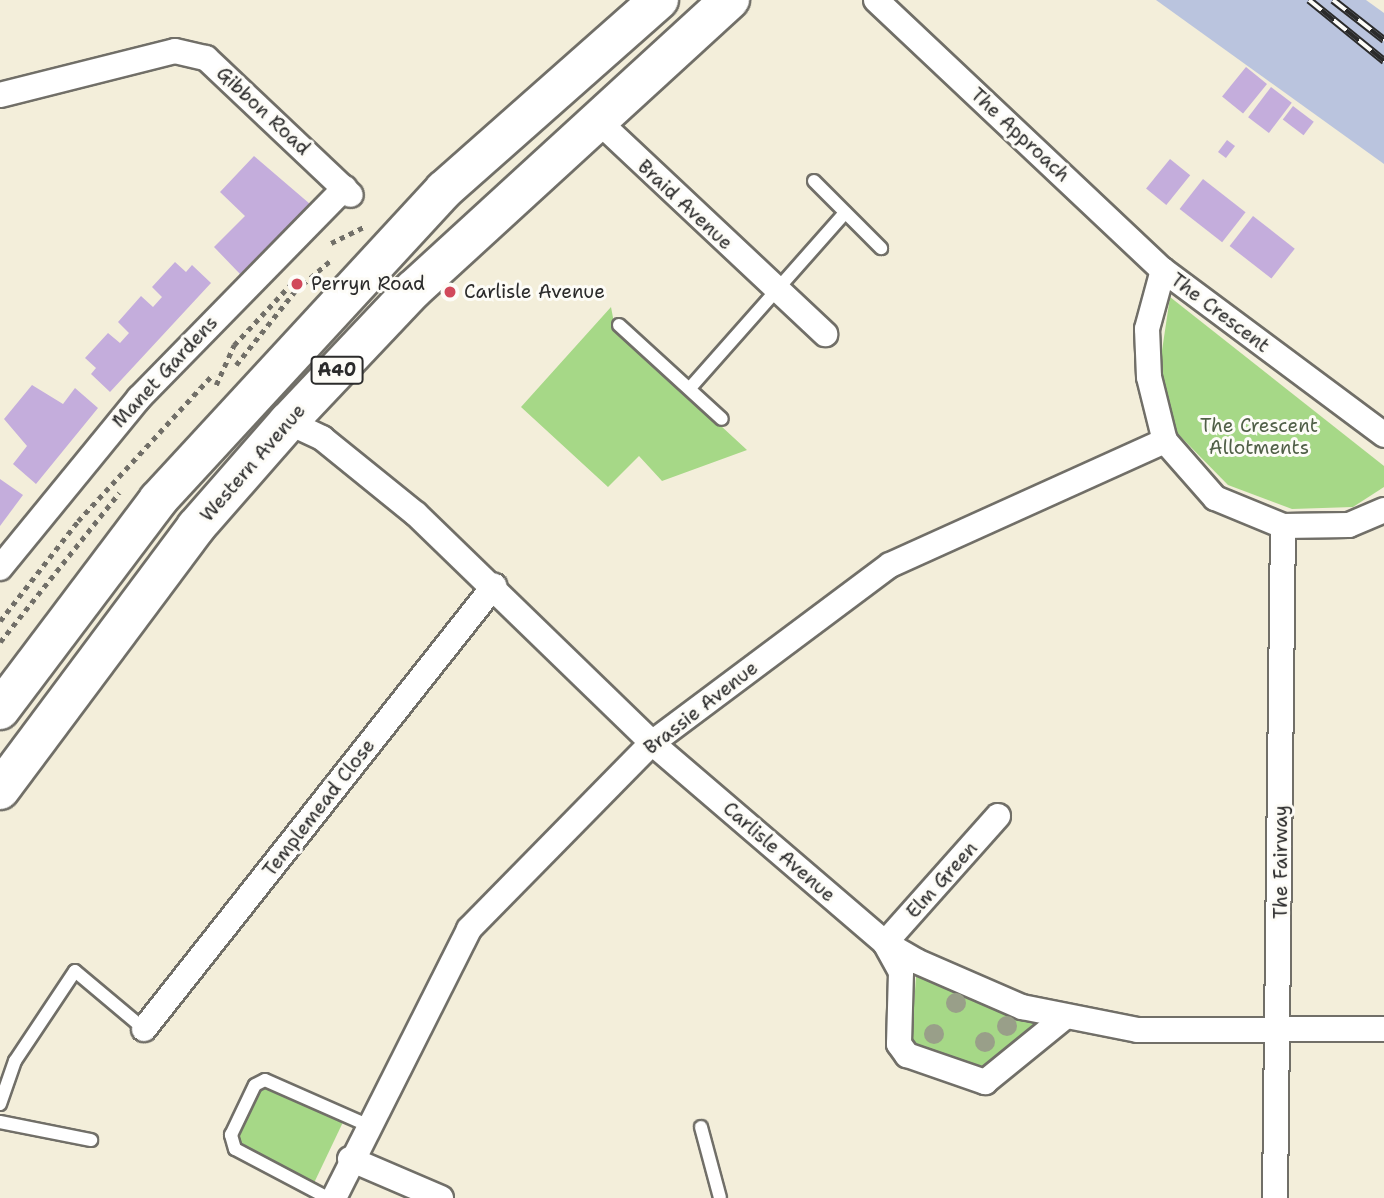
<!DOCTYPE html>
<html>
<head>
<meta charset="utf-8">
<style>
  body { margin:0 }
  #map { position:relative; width:1384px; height:1198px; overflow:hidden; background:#f3eeda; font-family:"Shantell Sans",sans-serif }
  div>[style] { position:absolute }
  .industrial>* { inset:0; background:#bac4de }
  .green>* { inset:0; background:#a6d887 }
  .building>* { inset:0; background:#c4addc; transform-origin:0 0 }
  .path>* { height:4.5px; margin-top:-2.25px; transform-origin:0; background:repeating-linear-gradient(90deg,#716f68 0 5px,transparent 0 10px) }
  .roads { filter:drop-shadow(2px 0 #716f68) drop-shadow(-2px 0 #716f68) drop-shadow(0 2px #716f68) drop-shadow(0 -2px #716f68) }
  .lane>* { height:12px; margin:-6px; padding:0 6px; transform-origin:6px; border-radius:6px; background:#fff }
  .street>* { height:24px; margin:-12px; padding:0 12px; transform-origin:12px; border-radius:12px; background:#fff }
  .highway>* { height:38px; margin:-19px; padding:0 19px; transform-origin:19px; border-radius:19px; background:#fff }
  .rail>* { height:8px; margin-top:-4px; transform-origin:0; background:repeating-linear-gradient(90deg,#fdfcf7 0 16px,#2b2b2b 0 32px); box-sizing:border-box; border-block:2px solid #2b2b2b }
  .trees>* { width:20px; height:20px; margin:-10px; border-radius:50%; background:#999f89 }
  .dots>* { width:19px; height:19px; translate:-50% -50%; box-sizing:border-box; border:4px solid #fdfcf7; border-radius:50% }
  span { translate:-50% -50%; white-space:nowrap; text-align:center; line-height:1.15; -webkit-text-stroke:6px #fdfcf7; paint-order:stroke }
  .shield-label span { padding:2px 5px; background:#fdfcf7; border:2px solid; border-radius:5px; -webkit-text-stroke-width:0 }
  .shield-label { font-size:18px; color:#2b2b2b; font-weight:700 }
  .street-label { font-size:19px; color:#2b2b2b }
  .poi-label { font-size:19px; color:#2b2b2b }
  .left { translate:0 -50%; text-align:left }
  .park-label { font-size:19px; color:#505f47 }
</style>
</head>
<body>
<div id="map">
  <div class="industrial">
    <div style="clip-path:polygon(1156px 0,1366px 0,1384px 13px,1384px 164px)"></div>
  </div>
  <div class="green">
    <div style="clip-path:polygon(1170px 297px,1384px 466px,1384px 487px,1353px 507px,1292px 509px,1228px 485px,1176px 432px,1160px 364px)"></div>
    <div style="clip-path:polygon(611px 307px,615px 328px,747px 450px,662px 481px,639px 456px,608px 487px,521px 407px)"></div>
    <div style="clip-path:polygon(916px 977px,922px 977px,1045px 1022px,986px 1072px,911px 1047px)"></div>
    <div style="clip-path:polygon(266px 1086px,344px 1120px,314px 1183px,237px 1141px,260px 1088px)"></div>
  </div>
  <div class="building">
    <div style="left:1246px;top:67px;width:27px;height:38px;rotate:39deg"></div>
    <div style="left:1271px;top:87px;width:26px;height:38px;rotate:37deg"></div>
    <div style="left:1293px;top:106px;width:26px;height:17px;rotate:37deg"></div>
    <div style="left:1227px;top:140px;width:10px;height:15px;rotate:37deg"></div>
    <div style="clip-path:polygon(254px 156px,310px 204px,240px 274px,214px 247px,245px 216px,220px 192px)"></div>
    <div style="left:1170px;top:159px;width:26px;height:38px;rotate:39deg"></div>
    <div style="left:1203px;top:179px;width:54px;height:38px;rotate:38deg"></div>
    <div style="left:1253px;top:216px;width:53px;height:38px;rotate:38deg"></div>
    <div style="clip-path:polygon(175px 262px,186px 272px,192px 265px,211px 283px,110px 392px,91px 374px,96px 368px,85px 358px,108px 333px,120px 343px,129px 333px,118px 322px,141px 296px,153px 307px,162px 297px,152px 287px)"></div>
    <div style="clip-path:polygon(32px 385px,63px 404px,75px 388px,98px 408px,36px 484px,13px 464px,27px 446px,4px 419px)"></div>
    <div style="clip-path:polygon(0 479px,23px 495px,0 526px)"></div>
  </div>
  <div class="path">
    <div style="left:331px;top:243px;width:37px;rotate:-26deg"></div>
    <div style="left:236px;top:365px;width:95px;rotate:-51.4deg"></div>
    <div style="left:295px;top:291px;width:48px;rotate:-40.7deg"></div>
    <div style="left:216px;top:385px;width:44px;rotate:-65.8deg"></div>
    <div style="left:234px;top:345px;width:83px;rotate:-46.9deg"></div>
    <div style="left:0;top:621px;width:127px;rotate:-52deg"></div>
    <div style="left:78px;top:521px;width:200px;rotate:-47.4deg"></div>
    <div style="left:0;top:642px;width:191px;rotate:-51.4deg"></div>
  </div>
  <div class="roads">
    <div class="lane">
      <div style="left:814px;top:181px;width:95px;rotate:45deg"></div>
      <div style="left:619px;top:325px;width:139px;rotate:42.4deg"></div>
      <div style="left:690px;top:388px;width:234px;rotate:-48.5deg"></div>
      <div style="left:0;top:1104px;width:46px;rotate:-70.8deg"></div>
      <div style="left:15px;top:1061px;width:108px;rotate:-56.3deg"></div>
      <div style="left:75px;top:971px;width:90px;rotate:40deg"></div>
      <div style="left:0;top:1122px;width:93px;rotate:11.2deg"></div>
      <div style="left:701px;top:1127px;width:73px;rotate:75deg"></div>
      <div style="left:328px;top:1198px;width:105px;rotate:-152.2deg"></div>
      <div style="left:235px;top:1149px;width:15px;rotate:-106deg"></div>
      <div style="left:231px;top:1135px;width:55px;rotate:-64.4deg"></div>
      <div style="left:255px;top:1085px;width:11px;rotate:-27deg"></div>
      <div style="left:265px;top:1080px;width:111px;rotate:23.8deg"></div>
    </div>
    <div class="street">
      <div style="left:876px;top:0;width:394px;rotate:43.3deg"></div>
      <div style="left:1163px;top:270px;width:276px;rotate:36.7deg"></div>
      <div style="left:0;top:95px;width:180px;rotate:-14.1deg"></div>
      <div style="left:175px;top:51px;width:32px;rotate:13deg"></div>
      <div style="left:206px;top:58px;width:199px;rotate:43.4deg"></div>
      <div style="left:595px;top:118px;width:316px;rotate:43.2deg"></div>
      <div style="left:1163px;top:270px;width:61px;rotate:105.2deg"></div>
      <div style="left:1147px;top:329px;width:48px;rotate:87.6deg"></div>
      <div style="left:1149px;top:377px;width:66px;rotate:76deg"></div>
      <div style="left:1165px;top:441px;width:76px;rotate:48.7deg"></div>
      <div style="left:1215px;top:498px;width:74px;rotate:22.4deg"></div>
      <div style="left:1283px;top:526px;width:66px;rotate:-0.9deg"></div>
      <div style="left:1349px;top:525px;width:38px;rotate:-23deg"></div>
      <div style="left:288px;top:422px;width:38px;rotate:25deg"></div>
      <div style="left:322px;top:438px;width:121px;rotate:39deg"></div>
      <div style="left:416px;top:514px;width:329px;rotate:44.1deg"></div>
      <div style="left:652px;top:743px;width:307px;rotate:40.6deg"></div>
      <div style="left:885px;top:943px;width:36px;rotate:30deg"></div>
      <div style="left:916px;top:961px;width:116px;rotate:23.5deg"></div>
      <div style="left:1022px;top:1007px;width:118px;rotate:11.2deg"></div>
      <div style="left:1138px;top:1030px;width:246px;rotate:-0.2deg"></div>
      <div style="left:0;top:568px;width:220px;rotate:-50.7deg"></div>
      <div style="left:139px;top:398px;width:294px;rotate:-45.6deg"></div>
      <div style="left:998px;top:816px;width:170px;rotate:131.7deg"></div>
      <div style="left:885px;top:943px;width:33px;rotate:61deg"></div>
      <div style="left:901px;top:972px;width:72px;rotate:91.6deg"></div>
      <div style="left:899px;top:1044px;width:14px;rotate:54deg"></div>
      <div style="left:907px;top:1055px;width:83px;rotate:19.1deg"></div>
      <div style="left:985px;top:1082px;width:103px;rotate:-39.1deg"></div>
      <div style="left:144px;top:1029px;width:565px;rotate:-51.69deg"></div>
      <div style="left:350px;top:1159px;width:99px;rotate:23.2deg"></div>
      <div style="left:334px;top:1198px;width:301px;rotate:-63.3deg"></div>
      <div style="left:469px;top:929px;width:261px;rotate:-45.5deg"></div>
      <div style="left:652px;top:743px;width:297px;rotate:-36.8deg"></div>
      <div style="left:890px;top:565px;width:302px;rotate:-24.3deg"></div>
      <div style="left:1275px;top:1198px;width:672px;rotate:-89.32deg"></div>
    </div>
    <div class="highway">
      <div style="left:0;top:710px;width:263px;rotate:-53deg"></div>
      <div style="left:158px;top:500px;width:422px;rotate:-47.3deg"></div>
      <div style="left:444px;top:190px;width:287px;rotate:-41.5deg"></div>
      <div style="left:0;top:790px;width:328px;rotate:-53.3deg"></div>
      <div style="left:196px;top:527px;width:140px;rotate:-48.8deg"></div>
      <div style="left:288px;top:422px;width:182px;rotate:-46.6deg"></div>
      <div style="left:413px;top:290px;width:430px;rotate:-42.5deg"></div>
    </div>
  </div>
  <div class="rail">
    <div style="left:1309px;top:0;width:97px;rotate:39.1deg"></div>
    <div style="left:1333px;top:0;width:65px;rotate:38.1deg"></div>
  </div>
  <div class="trees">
    <div style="left:956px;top:1003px"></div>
    <div style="left:1007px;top:1026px"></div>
    <div style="left:934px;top:1034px"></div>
    <div style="left:985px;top:1042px"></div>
  </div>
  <div class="dots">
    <div style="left:297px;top:284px;background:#d1495b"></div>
    <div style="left:450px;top:292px;background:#d1495b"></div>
  </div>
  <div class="shield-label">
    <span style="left:337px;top:370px">A40</span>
  </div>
  <div class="street-label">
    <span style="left:263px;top:111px;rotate:43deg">Gibbon Road</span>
    <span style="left:1020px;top:135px;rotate:43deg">The Approach</span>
    <span style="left:685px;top:205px;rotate:43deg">Braid Avenue</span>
    <span style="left:1220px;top:313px;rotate:37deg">The Crescent</span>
    <span style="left:165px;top:372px;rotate:-47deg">Manet Gardens</span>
    <span style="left:253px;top:463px;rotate:-49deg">Western Avenue</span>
    <span style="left:701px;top:708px;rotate:-38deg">Brassie Avenue</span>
    <span style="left:319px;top:808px;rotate:-52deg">Templemead Close</span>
    <span style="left:779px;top:852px;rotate:41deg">Carlisle Avenue</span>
    <span style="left:1281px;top:862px;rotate:-90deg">The Fairway</span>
    <span style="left:942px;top:880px;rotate:-48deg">Elm Green</span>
  </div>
  <div class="poi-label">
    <span class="left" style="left:311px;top:284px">Perryn Road</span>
    <span class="left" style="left:464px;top:292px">Carlisle Avenue</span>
  </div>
  <div class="park-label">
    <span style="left:1259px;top:437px">The Crescent<br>Allotments</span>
  </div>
</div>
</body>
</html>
